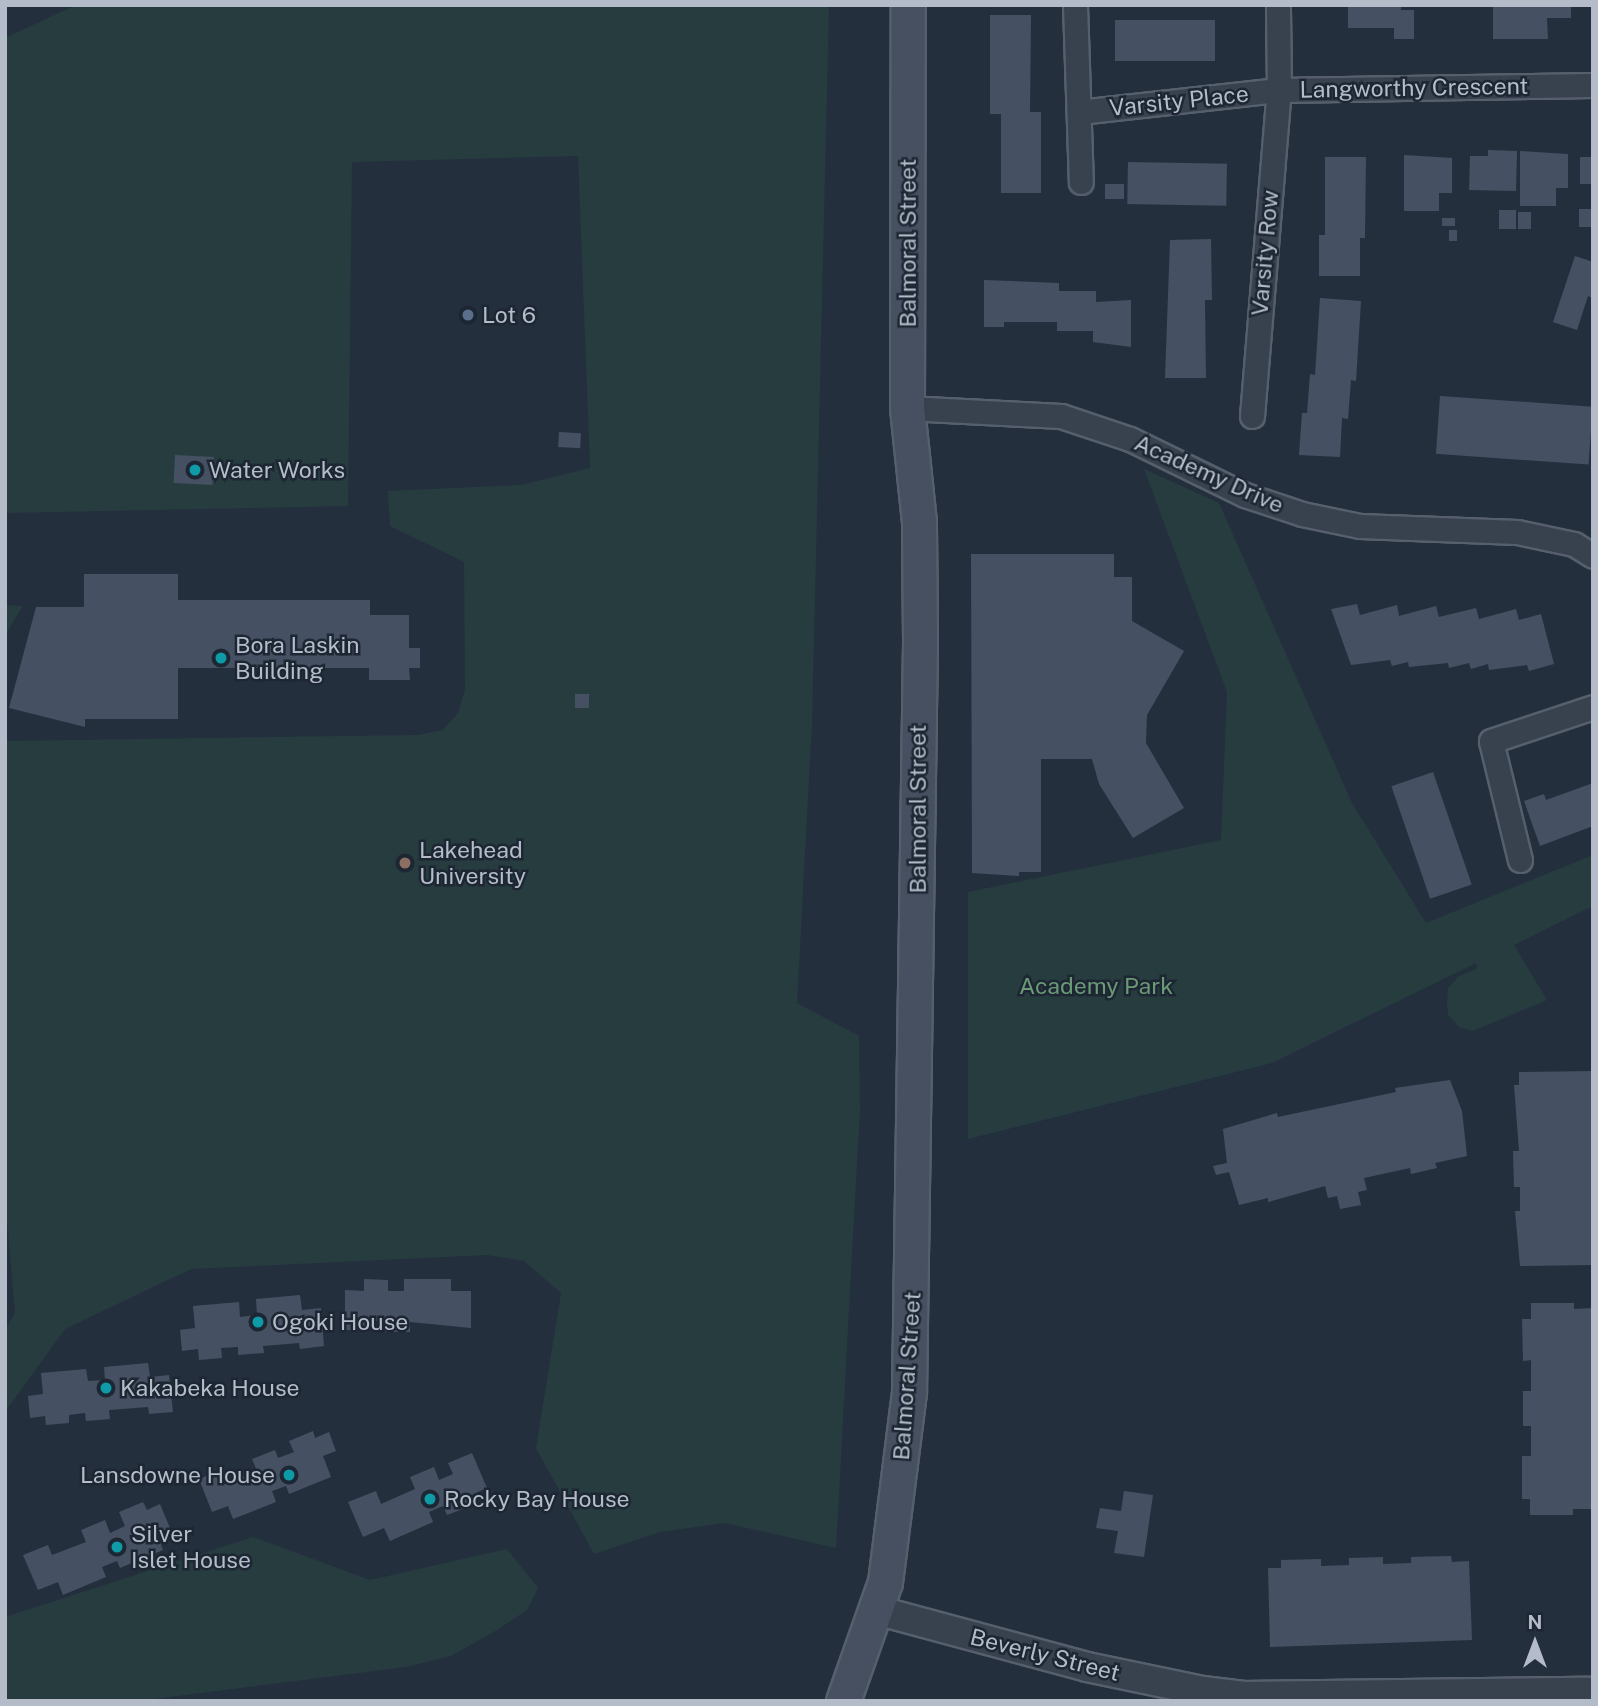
<!DOCTYPE html>
<html>
<head>
<meta charset="utf-8">
<style>
  body { margin:0 }
  #map { position:relative; width:1598px; height:1706px; overflow:hidden; background:#242f3e; font-family:"Public Sans",sans-serif }
  div>[style] { position:absolute }
  .green>* { inset:0; background:#263c3f }
  .building>* { inset:0; background:#455162; transform-origin:0 0 }
  .roads { filter:drop-shadow(2px 0 #565f6c) drop-shadow(-2px 0 #565f6c) drop-shadow(0 2px #565f6c) drop-shadow(0 -2px #565f6c) }
  .minor>* { height:23px; margin:-11.5px; padding:0 11.5px; transform-origin:11.5px; border-radius:11.5px; background:#38414e }
  .tertiary>* { height:28px; margin:-14px; padding:0 14px; transform-origin:14px; border-radius:14px; background:#38414e }
  .secondary>* { height:33px; margin:-16.5px; padding:0 16.5px; transform-origin:16.5px; border-radius:16.5px; background:#465061 }
  .dots>* { width:19px; height:19px; translate:-50% -50%; box-sizing:border-box; border:4px solid #1d2633; border-radius:50% }
  span { translate:-50% -50%; white-space:nowrap; text-align:center; line-height:1.15; -webkit-text-stroke:5px #1d2633; paint-order:stroke }
  .street-label { font-size:23px; color:#b4bcc9 }
  .poi-label { font-size:23px; color:#b4bcc9 }
  .left { translate:0 -50%; text-align:left }
  .right { translate:-100% -50%; text-align:right }
  .park-label { font-size:23px; color:#6b9a76 }
  .frame { position:absolute; inset:0; border:7px solid #b4bcc9; pointer-events:none }
  .north { position:absolute; left:1500px; top:1608px; width:70px; height:70px; -webkit-text-stroke:5px #1d2633; paint-order:stroke; rotate:0deg; font-size:19px; font-weight:700; line-height:28px; text-align:center; color:#b4bcc9 }
  .north::after { content:''; display:block; margin:auto; width:24px; height:32px; background:#b4bcc9; clip-path:polygon(50% 0,100% 100%,50% 72%,0 100%) }
</style>
</head>
<body>
<div id="map">
  <div class="green">
    <div style="clip-path:polygon(76px 5px,829px 5px,812px 723px,797px 1003px,859px 1036px,860px 1109px,836px 1548px,725px 1523px,660px 1532px,594px 1554px,536px 1448px,561px 1293px,524px 1261px,487px 1255px,191px 1269px,65px 1329px,5px 1412px,5px 1330px,15px 1313px,5px 1198px,5px 741px,417px 735px,443px 730px,458px 713px,465px 689px,464px 562px,390px 526px,388px 491px,521px 485px,590px 468px,578px 156px,352px 162px,348px 506px,5px 513px,5px 38px)"></div>
    <div style="clip-path:polygon(1144px 469px,1219px 503px,1352px 803px,1426px 923px,1593px 855px,1593px 906px,1514px 945px,1547px 1000px,1473px 1031px,1459px 1027px,1448px 1015px,1447px 1002px,1448px 988px,1459px 976px,1477px 969px,1476px 963px,1272px 1063px,968px 1139px,968px 892px,1221px 840px,1227px 692px)"></div>
    <div style="clip-path:polygon(5px 605px,23px 606px,5px 635px)"></div>
    <div style="clip-path:polygon(253px 1537px,370px 1580px,507px 1549px,538px 1588px,527px 1610px,497px 1630px,451px 1656px,406px 1667px,138px 1701px,5px 1701px,5px 1617px)"></div>
  </div>
  <div class="building">
    <div style="clip-path:polygon(1348px 5px,1401px 5px,1401px 10px,1414px 10px,1414px 39px,1394px 39px,1394px 28px,1348px 28px)"></div>
    <div style="clip-path:polygon(1571px 5px,1571px 18px,1547px 18px,1548px 39px,1493px 39px,1493px 6px)"></div>
    <div style="clip-path:polygon(990px 15px,1031px 15px,1030px 112px,1041px 112px,1041px 193px,1001px 193px,1001px 114px,990px 114px)"></div>
    <div style="left:1115px;top:20px;width:100px;height:41px"></div>
    <div style="clip-path:polygon(1488px 150px,1517px 151px,1516px 191px,1469px 190px,1470px 156px,1488px 156px)"></div>
    <div style="clip-path:polygon(1520px 151px,1568px 154px,1568px 188px,1556px 188px,1556px 206px,1520px 206px)"></div>
    <div style="clip-path:polygon(1404px 155px,1452px 158px,1452px 193px,1439px 193px,1439px 211px,1404px 211px)"></div>
    <div style="clip-path:polygon(1325px 157px,1366px 157px,1365px 238px,1360px 238px,1360px 276px,1319px 276px,1319px 235px,1325px 235px)"></div>
    <div style="left:1580px;top:157px;width:13px;height:27px"></div>
    <div style="left:1128px;top:162px;width:99px;height:42px;rotate:1deg"></div>
    <div style="left:1105px;top:184px;width:19px;height:15px"></div>
    <div style="left:1579px;top:209px;width:13px;height:18px"></div>
    <div style="left:1499px;top:210px;width:17px;height:19px"></div>
    <div style="left:1518px;top:212px;width:13px;height:17px"></div>
    <div style="left:1442px;top:218px;width:13px;height:8px"></div>
    <div style="left:1457px;top:230px;width:11px;height:8px;rotate:90deg"></div>
    <div style="clip-path:polygon(1211px 239px,1212px 300px,1205px 300px,1206px 378px,1165px 378px,1170px 240px)"></div>
    <div style="clip-path:polygon(1575px 256px,1593px 262px,1593px 298px,1588px 296px,1577px 330px,1553px 322px)"></div>
    <div style="clip-path:polygon(984px 280px,1059px 283px,1059px 291px,1096px 291px,1096px 302px,1131px 300px,1131px 347px,1093px 342px,1093px 331px,1057px 331px,1057px 322px,1004px 322px,1004px 327px,984px 327px)"></div>
    <div style="clip-path:polygon(1320px 298px,1361px 301px,1356px 381px,1351px 380px,1348px 419px,1342px 418px,1340px 457px,1299px 455px,1302px 413px,1307px 413px,1310px 374px,1315px 375px)"></div>
    <div style="left:1440px;top:396px;width:153px;height:58px;rotate:4deg"></div>
    <div style="left:559px;top:432px;width:22px;height:15px;rotate:3deg"></div>
    <div style="left:175px;top:455px;width:39px;height:28px;rotate:3deg"></div>
    <div style="clip-path:polygon(971px 554px,1114px 554px,1114px 577px,1132px 577px,1132px 621px,1184px 651px,1147px 715px,1146px 743px,1184px 808px,1133px 838px,1099px 784px,1092px 759px,1041px 759px,1041px 872px,1019px 872px,1019px 876px,972px 873px)"></div>
    <div style="clip-path:polygon(84px 574px,178px 574px,178px 600px,370px 600px,370px 615px,409px 615px,409px 648px,420px 648px,420px 668px,409px 668px,410px 680px,369px 680px,369px 668px,178px 668px,178px 719px,85px 719px,85px 727px,9px 708px,36px 607px,84px 607px)"></div>
    <div style="clip-path:polygon(1357px 604px,1360px 615px,1397px 605px,1399px 616px,1436px 606px,1439px 617px,1476px 608px,1479px 619px,1516px 609px,1519px 620px,1541px 614px,1554px 664px,1529px 671px,1527px 665px,1489px 670px,1488px 664px,1471px 669px,1469px 663px,1449px 668px,1448px 663px,1409px 667px,1408px 662px,1392px 666px,1390px 660px,1351px 665px,1331px 609px)"></div>
    <div style="left:575px;top:694px;width:14px;height:14px"></div>
    <div style="left:1433px;top:772px;width:119px;height:44px;rotate:71deg"></div>
    <div style="clip-path:polygon(1593px 783px,1593px 826px,1540px 846px,1524px 801px,1544px 794px,1546px 800px)"></div>
    <div style="clip-path:polygon(1593px 1071px,1593px 1265px,1520px 1266px,1515px 1211px,1520px 1211px,1520px 1187px,1514px 1187px,1513px 1151px,1519px 1151px,1514px 1085px,1519px 1085px,1519px 1072px)"></div>
    <div style="clip-path:polygon(1450px 1080px,1462px 1111px,1467px 1156px,1435px 1163px,1437px 1168px,1411px 1174px,1410px 1168px,1364px 1178px,1367px 1190px,1358px 1192px,1361px 1205px,1340px 1209px,1337px 1196px,1328px 1198px,1325px 1186px,1268px 1202px,1268px 1198px,1239px 1205px,1229px 1172px,1216px 1175px,1213px 1166px,1227px 1163px,1223px 1129px,1277px 1113px,1278px 1117px,1396px 1092px,1395px 1088px)"></div>
    <div style="clip-path:polygon(364px 1279px,388px 1280px,388px 1291px,404px 1291px,404px 1279px,451px 1279px,451px 1291px,471px 1291px,471px 1328px,410px 1322px,410px 1332px,385px 1332px,385px 1321px,369px 1321px,369px 1330px,345px 1330px,345px 1290px,364px 1291px)"></div>
    <div style="clip-path:polygon(300px 1295px,302px 1310px,321px 1308px,324px 1346px,300px 1349px,299px 1343px,263px 1346px,264px 1353px,238px 1355px,238px 1347px,221px 1348px,222px 1358px,199px 1360px,198px 1349px,182px 1351px,180px 1330px,195px 1328px,193px 1306px,239px 1302px,240px 1317px,257px 1315px,256px 1299px)"></div>
    <div style="clip-path:polygon(1531px 1303px,1574px 1303px,1574px 1309px,1593px 1308px,1593px 1509px,1573px 1509px,1573px 1515px,1530px 1515px,1530px 1499px,1522px 1499px,1522px 1456px,1531px 1456px,1531px 1426px,1523px 1426px,1523px 1391px,1531px 1391px,1531px 1360px,1523px 1361px,1522px 1319px,1531px 1319px)"></div>
    <div style="clip-path:polygon(148px 1363px,150px 1377px,169px 1375px,173px 1412px,149px 1414px,148px 1407px,109px 1410px,110px 1419px,86px 1421px,85px 1413px,69px 1415px,69px 1423px,46px 1425px,45px 1416px,30px 1418px,28px 1396px,43px 1394px,41px 1373px,86px 1369px,88px 1381px,105px 1380px,104px 1367px)"></div>
    <div style="clip-path:polygon(313px 1431px,315px 1438px,329px 1432px,336px 1451px,323px 1456px,331px 1477px,289px 1494px,286px 1486px,272px 1491px,276px 1502px,233px 1519px,228px 1506px,212px 1512px,199px 1479px,217px 1472px,222px 1485px,257px 1471px,252px 1459px,275px 1450px,278px 1458px,294px 1452px,289px 1441px)"></div>
    <div style="clip-path:polygon(472px 1453px,487px 1488px,467px 1497px,471px 1506px,447px 1515px,443px 1506px,429px 1512px,433px 1522px,390px 1541px,384px 1528px,363px 1537px,348px 1502px,376px 1491px,381px 1504px,415px 1489px,410px 1477px,434px 1467px,439px 1480px,453px 1474px,448px 1463px)"></div>
    <div style="clip-path:polygon(1124px 1491px,1153px 1495px,1144px 1557px,1114px 1553px,1118px 1531px,1096px 1528px,1100px 1508px,1121px 1511px)"></div>
    <div style="clip-path:polygon(143px 1502px,147px 1510px,160px 1504px,170px 1528px,157px 1533px,163px 1550px,120px 1568px,117px 1561px,102px 1567px,106px 1577px,63px 1595px,58px 1582px,38px 1590px,23px 1555px,48px 1545px,52px 1555px,86px 1542px,81px 1530px,105px 1520px,110px 1533px,125px 1526px,119px 1512px)"></div>
    <div style="clip-path:polygon(1451px 1556px,1452px 1562px,1469px 1561px,1472px 1640px,1270px 1647px,1268px 1568px,1281px 1568px,1281px 1560px,1321px 1559px,1321px 1566px,1349px 1565px,1349px 1558px,1383px 1557px,1383px 1564px,1411px 1563px,1411px 1557px)"></div>
  </div>
  <div class="roads">
    <div class="minor">
      <div style="left:1075px;top:5px;width:177px;rotate:88.1deg"></div>
      <div style="left:1079px;top:112px;width:201px;rotate:-6.3deg"></div>
      <div style="left:1279px;top:90px;width:314px;rotate:-0.9deg"></div>
      <div style="left:907px;top:408px;width:154px;rotate:3deg"></div>
      <div style="left:1061px;top:416px;width:73px;rotate:18.4deg"></div>
      <div style="left:1130px;top:439px;width:128px;rotate:26deg"></div>
      <div style="left:1245px;top:495px;width:60px;rotate:18.4deg"></div>
      <div style="left:1302px;top:514px;width:59px;rotate:11.7deg"></div>
      <div style="left:1360px;top:526px;width:157px;rotate:2.2deg"></div>
      <div style="left:1517px;top:532px;width:58px;rotate:11.9deg"></div>
      <div style="left:1574px;top:544px;width:22px;rotate:32deg"></div>
      <div style="left:1252px;top:416px;width:327px;rotate:-85.3deg"></div>
      <div style="left:1279px;top:90px;width:85px;rotate:-90.7deg"></div>
      <div style="left:1520px;top:860px;width:122px;rotate:-103.7deg"></div>
      <div style="left:1491px;top:741px;width:108px;rotate:-18.4deg"></div>
    </div>
    <div class="tertiary">
      <div style="left:876px;top:1610px;width:219px;rotate:15.1deg"></div>
      <div style="left:1087px;top:1667px;width:118px;rotate:11.7deg"></div>
      <div style="left:1203px;top:1691px;width:39px;rotate:7deg"></div>
      <div style="left:1242px;top:1696px;width:351px;rotate:-0.7deg"></div>
    </div>
    <div class="secondary">
      <div style="left:843px;top:1701px;width:126px;rotate:-70.6deg"></div>
      <div style="left:885px;top:1582px;width:191px;rotate:-82.8deg"></div>
      <div style="left:909px;top:1393px;width:753px;rotate:-89.16deg"></div>
      <div style="left:920px;top:640px;width:118px;rotate:-90.5deg"></div>
      <div style="left:919px;top:522px;width:115px;rotate:-96deg"></div>
      <div style="left:907px;top:408px;width:403px;rotate:-89.9deg"></div>
    </div>
  </div>
  <div class="dots">
    <div style="left:468px;top:315px;background:#5c6f8a"></div>
    <div style="left:195px;top:470px;background:#0f9aa8"></div>
    <div style="left:221px;top:658px;background:#0f9aa8"></div>
    <div style="left:405px;top:863px;background:#8d6e63"></div>
    <div style="left:258px;top:1322px;background:#0f9aa8"></div>
    <div style="left:106px;top:1388px;background:#0f9aa8"></div>
    <div style="left:289px;top:1475px;background:#0f9aa8"></div>
    <div style="left:430px;top:1499px;background:#0f9aa8"></div>
    <div style="left:117px;top:1547px;background:#0f9aa8"></div>
  </div>
  <div class="street-label">
    <span style="left:1414px;top:88px;rotate:-1deg">Langworthy Crescent</span>
    <span style="left:1179px;top:101px;rotate:-6deg">Varsity Place</span>
    <span style="left:908px;top:243px;rotate:-90deg">Balmoral Street</span>
    <span style="left:1265px;top:253px;rotate:-85deg">Varsity Row</span>
    <span style="left:1209px;top:474px;rotate:24deg">Academy Drive</span>
    <span style="left:918px;top:809px;rotate:-90deg">Balmoral Street</span>
    <span style="left:907px;top:1376px;rotate:-86deg">Balmoral Street</span>
    <span style="left:1045px;top:1655px;rotate:14deg">Beverly Street</span>
  </div>
  <div class="poi-label">
    <span class="left" style="left:482px;top:315px">Lot 6</span>
    <span class="left" style="left:209px;top:470px">Water Works</span>
    <span class="left" style="left:235px;top:658px">Bora Laskin<br>Building</span>
    <span class="left" style="left:419px;top:863px">Lakehead<br>University</span>
    <span class="left" style="left:272px;top:1322px">Ogoki House</span>
    <span class="left" style="left:120px;top:1388px">Kakabeka House</span>
    <span class="right" style="left:275px;top:1475px">Lansdowne House</span>
    <span class="left" style="left:444px;top:1499px">Rocky Bay House</span>
    <span class="left" style="left:131px;top:1547px">Silver<br>Islet House</span>
  </div>
  <div class="park-label">
    <span style="left:1096px;top:986px">Academy Park</span>
  </div>
  <div class="frame"></div>
  <div class="north">N</div>
</div>
</body>
</html>
